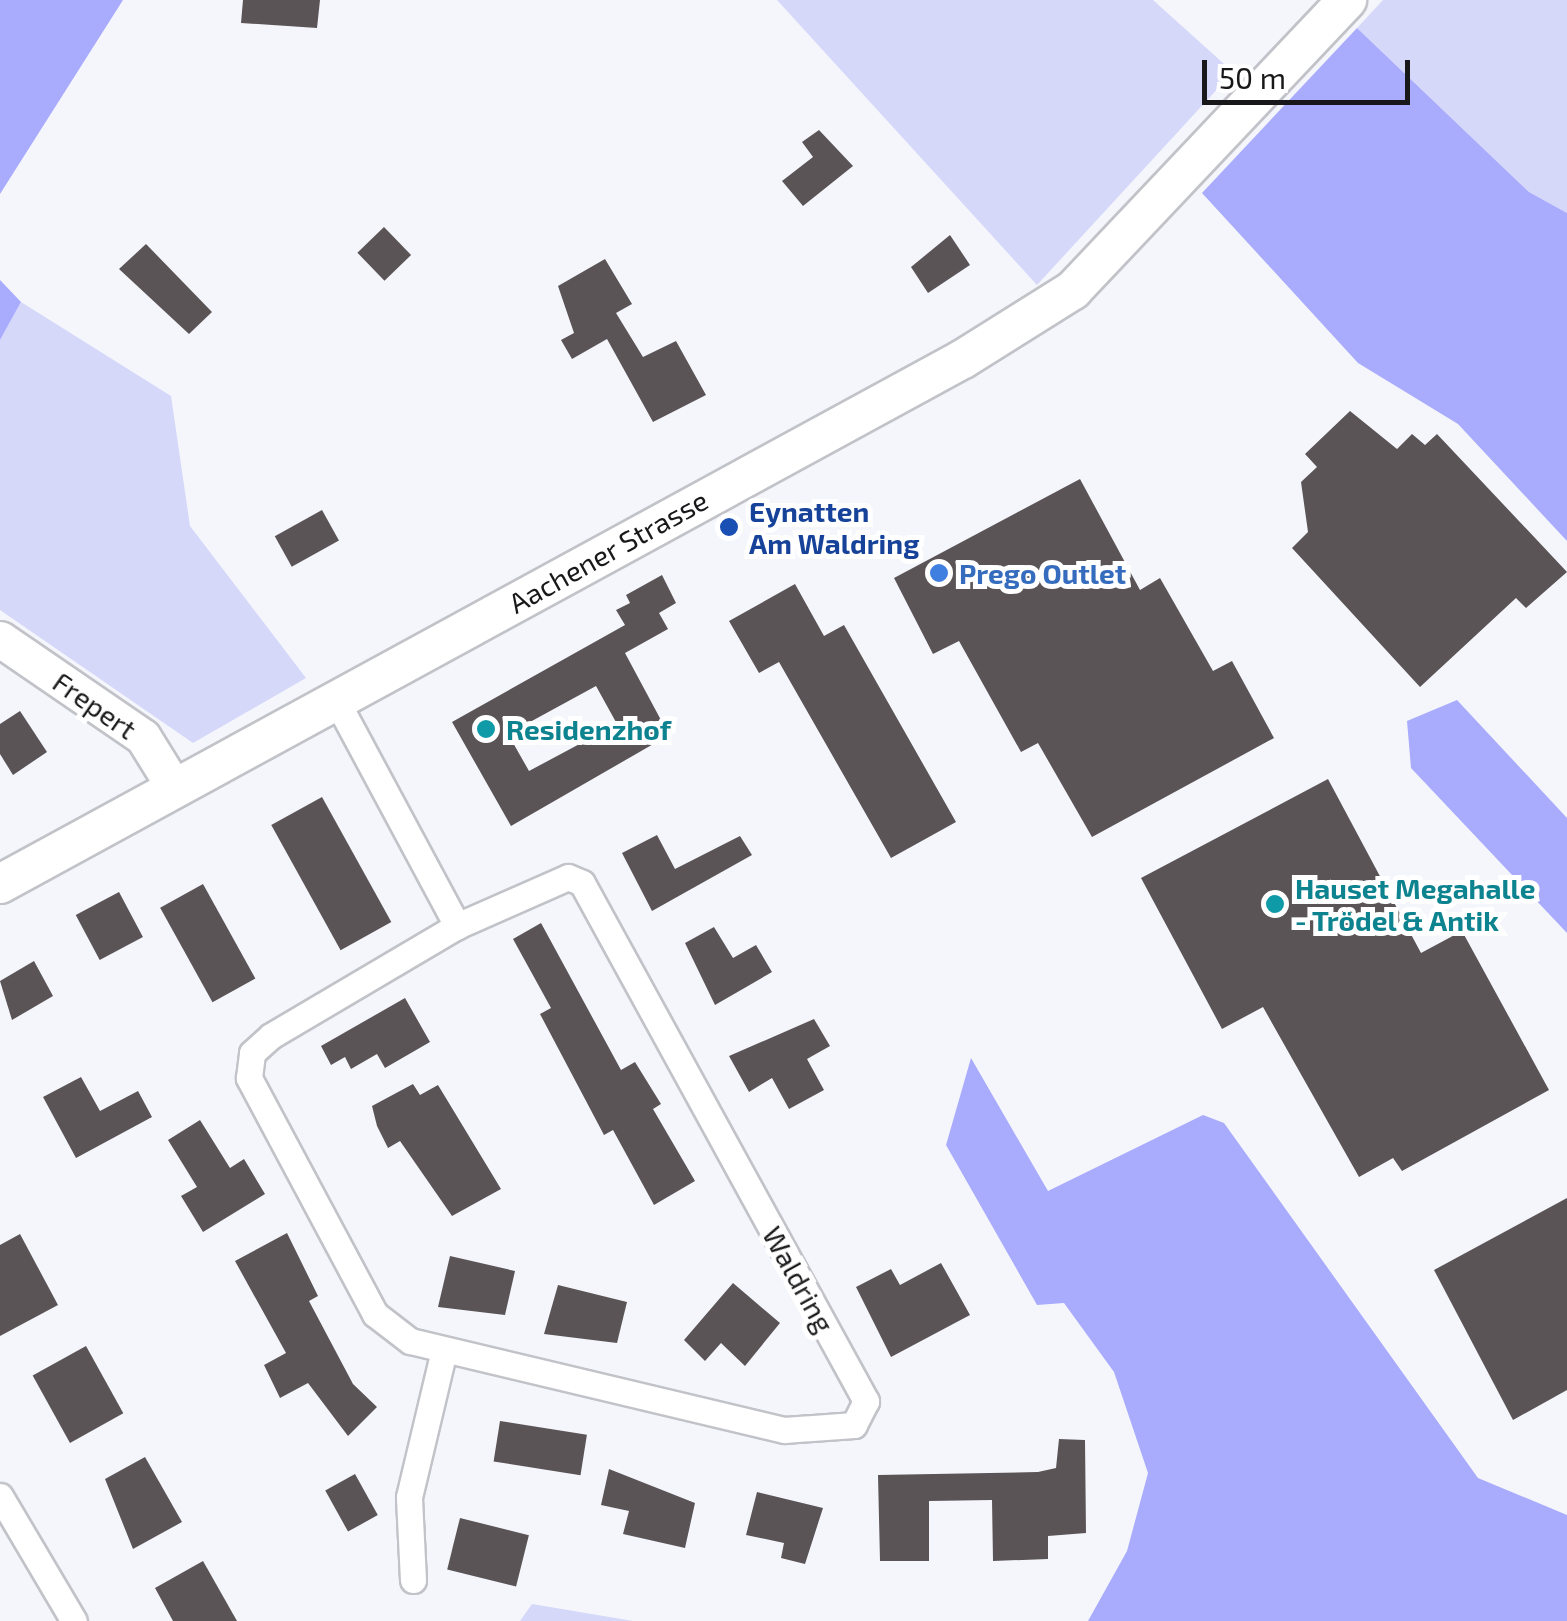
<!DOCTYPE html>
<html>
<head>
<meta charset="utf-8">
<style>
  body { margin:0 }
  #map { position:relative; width:1567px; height:1621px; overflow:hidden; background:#f5f6fc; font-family:"Exo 2",sans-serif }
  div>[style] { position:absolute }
  .green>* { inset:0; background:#d5d8f9 }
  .forest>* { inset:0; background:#a9abfc }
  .building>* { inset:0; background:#5a5456; transform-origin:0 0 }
  .roads { filter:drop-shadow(2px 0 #c2c3c9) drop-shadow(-2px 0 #c2c3c9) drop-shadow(0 2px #c2c3c9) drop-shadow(0 -2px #c2c3c9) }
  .street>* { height:25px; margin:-12.5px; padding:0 12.5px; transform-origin:12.5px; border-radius:12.5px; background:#fff }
  .secondary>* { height:35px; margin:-17.5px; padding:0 17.5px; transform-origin:17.5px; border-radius:17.5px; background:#fff }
  .primary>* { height:38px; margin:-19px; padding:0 19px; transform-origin:19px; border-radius:19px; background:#fff }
  .dots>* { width:28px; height:28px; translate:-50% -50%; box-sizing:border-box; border:5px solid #fff; border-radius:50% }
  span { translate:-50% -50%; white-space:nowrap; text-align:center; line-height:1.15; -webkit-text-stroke:10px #fff; paint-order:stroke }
  .transit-label { font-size:28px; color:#164399; font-weight:700 }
  .left { translate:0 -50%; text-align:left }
  .street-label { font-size:28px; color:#18181a }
  .shop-label { font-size:28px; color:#366cbe; font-weight:700 }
  .culture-label { font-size:28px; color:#0d838f; font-weight:700 }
  .scale { position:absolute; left:1202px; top:60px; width:208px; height:45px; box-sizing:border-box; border:5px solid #18181a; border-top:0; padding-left:12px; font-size:30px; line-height:35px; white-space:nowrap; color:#18181a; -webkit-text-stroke:8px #fff; paint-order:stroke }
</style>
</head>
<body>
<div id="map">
  <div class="green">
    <div style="clip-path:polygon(777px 0,1153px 0,1233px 72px,1037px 285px)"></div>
    <div style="clip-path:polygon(1383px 0,1567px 0,1567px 213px,1529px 192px,1357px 28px)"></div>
    <div style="clip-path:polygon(21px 302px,171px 396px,190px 526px,306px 678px,193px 743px,0 610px,0 340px)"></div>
    <div style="clip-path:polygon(532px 1604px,633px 1621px,520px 1621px)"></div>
  </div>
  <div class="forest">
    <div style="clip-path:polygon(0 0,123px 0,0 194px)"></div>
    <div style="clip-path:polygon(1357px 28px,1529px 192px,1567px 213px,1567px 541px,1458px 424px,1358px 363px,1202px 193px)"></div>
    <div style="clip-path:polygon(0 280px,21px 302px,0 340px)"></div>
    <div style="clip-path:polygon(1457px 700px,1567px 818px,1567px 933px,1411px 768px,1407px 721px)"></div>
    <div style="clip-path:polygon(971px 1058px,1048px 1191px,1203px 1115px,1224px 1123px,1478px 1478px,1567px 1515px,1567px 1621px,1088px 1621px,1127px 1551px,1148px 1473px,1114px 1372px,1064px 1303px,1037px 1305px,946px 1145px)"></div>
  </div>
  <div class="building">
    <div style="clip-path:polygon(243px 0,320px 0,317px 28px,241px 23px)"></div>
    <div style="clip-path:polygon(819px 130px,853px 166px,803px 206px,782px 181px,813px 157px,802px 142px)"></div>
    <div style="left:384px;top:227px;width:39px;height:37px;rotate:46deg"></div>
    <div style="clip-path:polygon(950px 235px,970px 265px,928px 293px,911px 267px)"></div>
    <div style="clip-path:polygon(146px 244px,212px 312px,189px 334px,119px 269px)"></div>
    <div style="clip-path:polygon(605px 259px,632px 304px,616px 313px,643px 357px,676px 341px,706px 395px,653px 422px,607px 339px,572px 359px,561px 340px,574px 333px,558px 286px)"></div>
    <div style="clip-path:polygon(1350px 411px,1397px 449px,1412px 434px,1425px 445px,1437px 434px,1567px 572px,1526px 608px,1516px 598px,1420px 687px,1292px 548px,1308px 532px,1301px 482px,1317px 467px,1305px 454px)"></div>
    <div style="clip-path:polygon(1080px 479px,1140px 590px,1160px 578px,1213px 671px,1232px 661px,1274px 738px,1092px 837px,1038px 743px,1021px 752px,959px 641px,933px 654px,894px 578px)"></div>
    <div style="left:322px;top:510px;width:35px;height:54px;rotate:61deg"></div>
    <div style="clip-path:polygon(evenodd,662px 575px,676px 603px,659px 613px,668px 629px,625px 653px,669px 735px,511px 826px,452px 722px,625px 625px,616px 610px,630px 603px,626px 595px,662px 575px,596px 686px,617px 724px,529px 771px,508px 734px,596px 686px)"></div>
    <div style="clip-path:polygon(795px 584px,824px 636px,844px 625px,956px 822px,891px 858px,779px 662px,759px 673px,729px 621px)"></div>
    <div style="clip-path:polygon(20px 711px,47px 752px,13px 775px,0 754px,0 724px)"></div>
    <div style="clip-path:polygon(1328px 779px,1421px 953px,1462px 931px,1549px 1090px,1402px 1171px,1393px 1158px,1359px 1177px,1263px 1007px,1222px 1029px,1141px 878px)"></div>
    <div style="left:322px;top:797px;width:143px;height:58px;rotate:61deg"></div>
    <div style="clip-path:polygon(657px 835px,675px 869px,740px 836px,752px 855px,652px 911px,622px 853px)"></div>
    <div style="left:203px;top:884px;width:108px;height:49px;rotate:61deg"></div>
    <div style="left:119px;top:892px;width:51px;height:49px;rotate:62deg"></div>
    <div style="clip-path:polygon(541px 923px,621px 1070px,635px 1062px,661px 1104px,653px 1109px,695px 1181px,654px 1205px,613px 1130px,604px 1135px,540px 1014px,551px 1008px,513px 939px)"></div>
    <div style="clip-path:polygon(714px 927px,733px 958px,756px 945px,772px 972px,715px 1005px,685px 943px)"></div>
    <div style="clip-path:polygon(34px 961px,53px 996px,12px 1020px,0 981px)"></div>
    <div style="clip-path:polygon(405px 998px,430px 1042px,385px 1068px,377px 1054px,351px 1069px,345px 1057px,331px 1065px,321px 1046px)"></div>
    <div style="clip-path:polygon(814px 1019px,830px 1046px,807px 1059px,824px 1090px,789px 1109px,772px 1078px,749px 1092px,729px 1056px)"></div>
    <div style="clip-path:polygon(81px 1077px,100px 1111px,138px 1091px,152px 1117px,76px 1158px,43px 1097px)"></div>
    <div style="clip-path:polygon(413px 1084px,420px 1095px,438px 1085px,501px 1189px,452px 1216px,400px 1141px,388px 1148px,377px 1126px,372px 1106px)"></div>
    <div style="clip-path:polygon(200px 1120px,230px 1168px,244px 1159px,265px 1194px,203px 1232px,181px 1196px,197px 1187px,168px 1140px)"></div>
    <div style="clip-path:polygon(1567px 1198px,1567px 1390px,1513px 1420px,1434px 1270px)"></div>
    <div style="clip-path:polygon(287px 1233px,318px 1296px,309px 1301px,353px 1384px,377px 1407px,348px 1436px,308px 1383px,280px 1398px,264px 1365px,286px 1353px,235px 1261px)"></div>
    <div style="clip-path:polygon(20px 1234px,58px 1305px,0 1336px,0 1245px)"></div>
    <div style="clip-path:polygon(450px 1256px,515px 1271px,505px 1315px,438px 1307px)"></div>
    <div style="clip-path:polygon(941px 1263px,970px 1315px,891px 1357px,856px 1287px,891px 1269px,900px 1285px)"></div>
    <div style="clip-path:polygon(733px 1283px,780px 1323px,745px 1366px,721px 1343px,705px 1361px,684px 1340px)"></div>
    <div style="clip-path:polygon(558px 1285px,627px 1302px,617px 1343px,544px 1334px)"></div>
    <div style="left:86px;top:1346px;width:77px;height:61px;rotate:61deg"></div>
    <div style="left:500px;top:1421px;width:88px;height:41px;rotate:9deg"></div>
    <div style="clip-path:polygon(1059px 1439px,1085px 1440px,1086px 1533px,1048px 1536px,1048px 1559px,993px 1561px,992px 1500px,929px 1501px,929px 1561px,880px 1561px,878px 1475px,1038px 1472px,1056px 1468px)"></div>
    <div style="clip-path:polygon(145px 1457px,182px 1522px,133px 1549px,105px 1479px)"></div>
    <div style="clip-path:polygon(609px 1469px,695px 1503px,685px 1548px,623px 1534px,629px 1511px,601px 1505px)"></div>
    <div style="left:355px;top:1474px;width:47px;height:34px;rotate:61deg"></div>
    <div style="clip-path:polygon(757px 1492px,823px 1508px,805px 1564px,781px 1558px,784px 1543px,746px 1535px)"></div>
    <div style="left:460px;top:1518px;width:71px;height:53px;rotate:14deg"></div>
    <div style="clip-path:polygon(203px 1561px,237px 1621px,173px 1621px,155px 1588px)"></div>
  </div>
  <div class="roads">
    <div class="street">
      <div style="left:335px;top:698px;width:259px;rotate:61.8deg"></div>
      <div style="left:568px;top:877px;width:15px;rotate:23deg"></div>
      <div style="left:582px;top:883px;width:591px;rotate:61.27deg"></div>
      <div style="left:866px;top:1401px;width:27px;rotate:117deg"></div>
      <div style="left:854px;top:1425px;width:70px;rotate:175.9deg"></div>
      <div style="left:784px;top:1430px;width:384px;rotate:-166.6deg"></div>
      <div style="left:410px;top:1341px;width:44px;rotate:-142.4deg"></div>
      <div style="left:375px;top:1314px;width:268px;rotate:-118.1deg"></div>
      <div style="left:249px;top:1078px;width:25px;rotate:-83deg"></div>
      <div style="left:252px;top:1053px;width:25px;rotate:-42deg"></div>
      <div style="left:271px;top:1036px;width:216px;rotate:-30.6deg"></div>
      <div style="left:457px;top:926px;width:121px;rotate:-23.8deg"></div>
      <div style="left:0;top:1496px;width:145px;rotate:59.4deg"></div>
      <div style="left:413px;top:1580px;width:83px;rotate:-92.8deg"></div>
      <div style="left:409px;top:1497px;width:147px;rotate:-76.6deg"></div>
    </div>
    <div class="secondary">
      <div style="left:0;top:639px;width:173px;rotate:34.4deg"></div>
      <div style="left:143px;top:737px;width:59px;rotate:58.2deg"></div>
    </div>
    <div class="primary">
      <div style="left:0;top:884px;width:1097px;rotate:-28.6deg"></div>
      <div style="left:963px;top:359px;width:130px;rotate:-32.1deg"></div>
      <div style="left:1073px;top:290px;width:399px;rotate:-46.6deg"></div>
    </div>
  </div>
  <div class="dots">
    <div style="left:729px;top:527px;background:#1a4fb4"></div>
    <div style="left:939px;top:573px;background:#3f7fe0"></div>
    <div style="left:486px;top:729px;background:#0f9aa8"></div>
    <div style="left:1275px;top:904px;background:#0f9aa8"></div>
  </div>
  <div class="transit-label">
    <span class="left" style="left:749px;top:527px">Eynatten<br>Am Waldring</span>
  </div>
  <div class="street-label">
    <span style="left:608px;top:551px;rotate:-29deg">Aachener Strasse</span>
    <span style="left:95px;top:705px;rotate:35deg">Frepert</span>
    <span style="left:799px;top:1279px;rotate:61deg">Waldring</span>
  </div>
  <div class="shop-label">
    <span class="left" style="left:959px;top:573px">Prego Outlet</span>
  </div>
  <div class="culture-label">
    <span class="left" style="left:506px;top:729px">Residenzhof</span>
    <span class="left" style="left:1295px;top:904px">Hauset Megahalle<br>- Trödel &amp; Antik</span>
  </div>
  <div class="scale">50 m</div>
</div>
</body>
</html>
